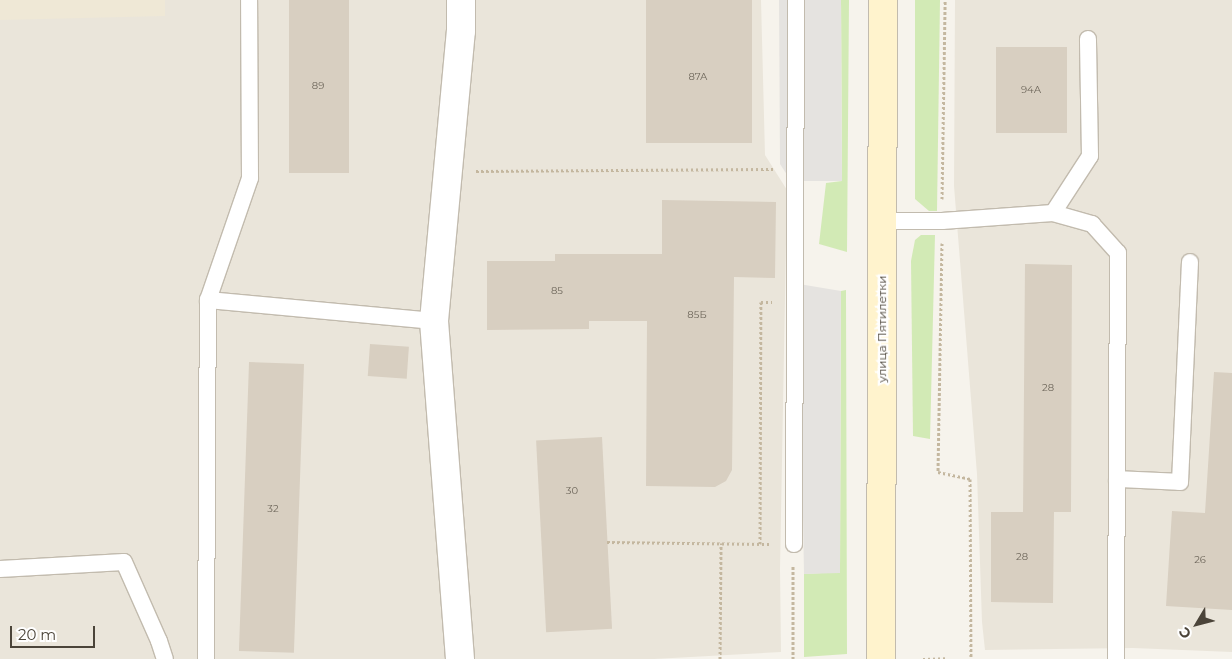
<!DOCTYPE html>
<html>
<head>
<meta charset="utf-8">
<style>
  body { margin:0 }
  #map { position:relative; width:1232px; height:659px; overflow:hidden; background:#f6f3ec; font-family:Montserrat,sans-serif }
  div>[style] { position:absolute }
  .residential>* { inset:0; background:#eae5da }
  .education>* { inset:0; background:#efe8d6 }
  .green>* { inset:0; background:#d2eab5 }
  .parking>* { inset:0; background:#e5e3e0 }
  .building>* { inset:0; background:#d8cfc1; transform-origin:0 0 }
  .path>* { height:3px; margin-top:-1.5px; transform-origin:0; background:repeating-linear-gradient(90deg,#c4b79f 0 2.5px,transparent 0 5px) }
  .roads { filter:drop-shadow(1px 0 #c2bbae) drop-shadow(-1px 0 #c2bbae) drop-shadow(0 1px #c2bbae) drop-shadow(0 -1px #c2bbae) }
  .lane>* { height:16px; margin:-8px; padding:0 8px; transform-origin:8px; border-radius:8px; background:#fff }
  .street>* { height:28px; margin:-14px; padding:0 14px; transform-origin:14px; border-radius:14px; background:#fff }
  .secondary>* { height:28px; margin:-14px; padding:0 14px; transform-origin:14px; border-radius:14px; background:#fff3cd }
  span { translate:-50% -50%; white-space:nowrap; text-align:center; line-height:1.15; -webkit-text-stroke:4.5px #fff; paint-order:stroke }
  .number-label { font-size:10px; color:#6e675b }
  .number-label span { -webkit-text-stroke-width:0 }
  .street-label { font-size:12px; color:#4b4439 }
  .north { position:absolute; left:1172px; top:599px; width:50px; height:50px; -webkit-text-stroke:4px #fff; paint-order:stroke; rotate:233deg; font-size:14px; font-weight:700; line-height:20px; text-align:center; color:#4b4439 }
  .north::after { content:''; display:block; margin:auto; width:18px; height:22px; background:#4b4439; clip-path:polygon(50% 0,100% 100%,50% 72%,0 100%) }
  .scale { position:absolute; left:10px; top:626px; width:85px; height:22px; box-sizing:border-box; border:2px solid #4b4439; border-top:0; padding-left:6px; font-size:15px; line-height:18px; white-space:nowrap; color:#4b4439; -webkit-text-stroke:4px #fff; paint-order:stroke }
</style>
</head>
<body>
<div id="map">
  <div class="residential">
    <div style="clip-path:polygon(0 0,761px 0,765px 155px,787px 190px,780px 569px,781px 652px,654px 659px,0 659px)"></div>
    <div style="clip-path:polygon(955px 0,1232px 0,1232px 652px,1133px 648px,985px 650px,982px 622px,977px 474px,954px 186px)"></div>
  </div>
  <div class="education">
    <div style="clip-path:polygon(0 0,165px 0,165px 16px,0 20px)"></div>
  </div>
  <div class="green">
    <div style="clip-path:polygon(841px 0,849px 0,847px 252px,819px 244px,826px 183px,842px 181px)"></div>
    <div style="clip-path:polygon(915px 0,940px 0,937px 211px,929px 211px,915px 199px)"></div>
    <div style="clip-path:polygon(921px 235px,935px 235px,930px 439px,913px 436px,911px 261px,915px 240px)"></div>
    <div style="clip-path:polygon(846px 290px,847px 654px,804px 657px,804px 574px,840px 572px,841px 291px)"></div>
  </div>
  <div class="parking">
    <div style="clip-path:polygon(779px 0,841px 0,842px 181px,791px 181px,780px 164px)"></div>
    <div style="clip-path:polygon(799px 284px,841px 291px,840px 573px,804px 574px)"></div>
  </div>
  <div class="building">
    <div style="left:289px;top:0;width:60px;height:173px"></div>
    <div style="left:646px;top:0;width:106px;height:143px"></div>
    <div style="left:996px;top:47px;width:71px;height:86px"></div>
    <div style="clip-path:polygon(662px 200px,776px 202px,775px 278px,734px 277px,732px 470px,726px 481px,715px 487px,646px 486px,647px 321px,589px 321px,589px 329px,487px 330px,487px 261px,555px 261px,555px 254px,662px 254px)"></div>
    <div style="clip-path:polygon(1025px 264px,1072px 265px,1071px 512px,1054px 512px,1053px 603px,991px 602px,991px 512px,1023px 512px)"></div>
    <div style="left:370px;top:344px;width:39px;height:32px;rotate:4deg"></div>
    <div style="left:304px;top:364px;width:289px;height:55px;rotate:92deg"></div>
    <div style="clip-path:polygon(1214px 372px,1232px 373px,1232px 610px,1166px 606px,1172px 511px,1205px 513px)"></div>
    <div style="left:602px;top:437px;width:192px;height:66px;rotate:87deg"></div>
  </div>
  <div class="path">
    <div style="left:476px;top:171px;width:297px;rotate:-0.4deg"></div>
    <div style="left:942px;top:199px;width:199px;rotate:-89.1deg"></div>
    <div style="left:942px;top:243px;width:229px;rotate:91deg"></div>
    <div style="left:938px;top:472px;width:33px;rotate:12deg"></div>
    <div style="left:970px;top:479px;width:180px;rotate:89.7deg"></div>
    <div style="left:607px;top:542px;width:164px;rotate:0.7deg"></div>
    <div style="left:760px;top:544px;width:242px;rotate:-89.8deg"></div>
    <div style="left:761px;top:302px;width:11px"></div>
    <div style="left:720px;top:659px;width:116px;rotate:-89.5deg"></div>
    <div style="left:793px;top:659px;width:94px;rotate:-90deg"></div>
    <div style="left:923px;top:659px;width:23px;rotate:-2deg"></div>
  </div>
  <div class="roads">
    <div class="lane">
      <div style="left:1053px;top:213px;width:68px;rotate:-57deg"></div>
      <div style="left:1090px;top:156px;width:117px;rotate:-91deg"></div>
      <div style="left:882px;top:221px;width:60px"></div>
      <div style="left:942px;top:221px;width:111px;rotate:-4.1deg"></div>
      <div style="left:1053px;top:213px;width:41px;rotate:15.8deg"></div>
      <div style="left:1092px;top:224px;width:39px;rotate:48deg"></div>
      <div style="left:1118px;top:253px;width:406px;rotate:90.3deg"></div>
      <div style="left:208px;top:300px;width:227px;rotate:5.3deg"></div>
      <div style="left:1117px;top:479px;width:63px;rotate:2.7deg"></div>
      <div style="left:1180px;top:482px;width:220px;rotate:-87.4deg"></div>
      <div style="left:794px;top:544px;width:544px;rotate:-89.79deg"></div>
      <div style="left:0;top:569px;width:124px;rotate:-3.2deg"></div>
      <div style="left:124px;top:562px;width:86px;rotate:66.1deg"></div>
      <div style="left:159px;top:641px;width:19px;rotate:72deg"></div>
      <div style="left:206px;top:659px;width:359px;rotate:-89.7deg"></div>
      <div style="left:208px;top:300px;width:129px;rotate:-71deg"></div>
      <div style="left:250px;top:178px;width:178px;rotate:-90.3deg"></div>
    </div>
    <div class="street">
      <div style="left:460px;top:659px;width:339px;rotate:-94.4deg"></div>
      <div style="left:434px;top:321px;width:291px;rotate:-84.7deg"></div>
      <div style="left:461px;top:31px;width:31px;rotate:-90deg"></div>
    </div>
    <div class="secondary">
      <div style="left:881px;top:659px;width:659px;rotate:-89.83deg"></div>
    </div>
  </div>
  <div class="number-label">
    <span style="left:698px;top:77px">87А</span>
    <span style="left:318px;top:86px">89</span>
    <span style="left:1031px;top:90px">94А</span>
    <span style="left:557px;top:291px">85</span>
    <span style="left:697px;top:315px">85Б</span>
    <span style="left:1048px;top:388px">28</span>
    <span style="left:572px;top:491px">30</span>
    <span style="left:273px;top:509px">32</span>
    <span style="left:1022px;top:557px">28</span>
    <span style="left:1200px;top:560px">26</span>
  </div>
  <div class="street-label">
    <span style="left:882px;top:329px;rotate:-90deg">улица Пятилетки</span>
  </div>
  <div class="north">С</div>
  <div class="scale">20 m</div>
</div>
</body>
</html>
